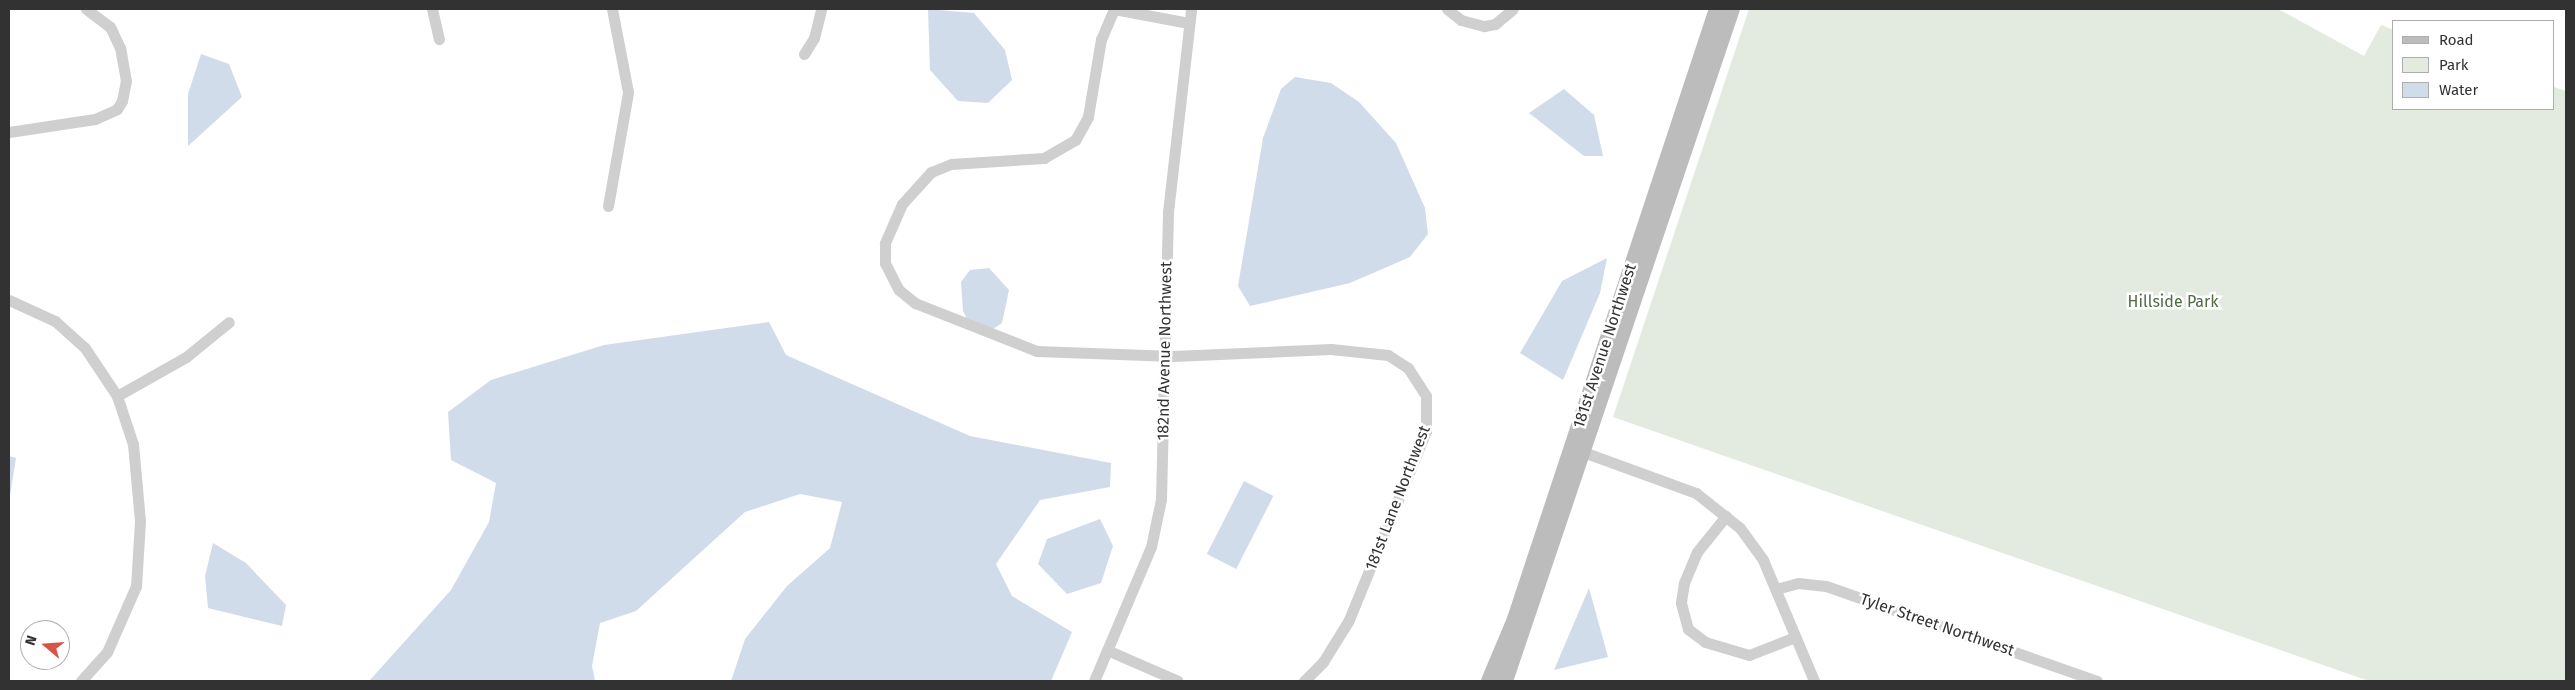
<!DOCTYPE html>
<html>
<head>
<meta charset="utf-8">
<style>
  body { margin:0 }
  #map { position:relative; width:2575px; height:690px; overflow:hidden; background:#fff; font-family:"Fira Sans",sans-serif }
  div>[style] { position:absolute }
  .green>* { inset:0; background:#e3eadf }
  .water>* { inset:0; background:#d1dceb; transform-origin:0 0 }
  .minor>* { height:11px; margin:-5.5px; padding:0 5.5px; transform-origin:5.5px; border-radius:5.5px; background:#cfcfcf }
  .secondary>* { height:16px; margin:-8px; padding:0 8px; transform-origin:8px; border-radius:8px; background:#bcbcbc }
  span { translate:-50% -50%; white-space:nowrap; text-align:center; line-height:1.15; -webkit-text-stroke:5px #fff; paint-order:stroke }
  .park-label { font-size:16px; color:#4f6b43 }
  .street-label { font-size:16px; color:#323232 }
  .frame { position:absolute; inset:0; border:10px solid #323232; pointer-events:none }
  .legend { position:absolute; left:2392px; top:20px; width:162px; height:90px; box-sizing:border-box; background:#fff; border:1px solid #adadad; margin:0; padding:6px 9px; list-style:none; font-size:15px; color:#323232 }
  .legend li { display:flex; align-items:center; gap:10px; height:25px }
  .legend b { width:25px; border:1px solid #adadad }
  .north { position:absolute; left:20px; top:620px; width:50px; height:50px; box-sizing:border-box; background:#fff; border:1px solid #adadad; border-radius:50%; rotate:288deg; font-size:14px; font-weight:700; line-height:20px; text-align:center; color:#323232 }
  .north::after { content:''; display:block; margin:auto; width:18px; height:22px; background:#d75447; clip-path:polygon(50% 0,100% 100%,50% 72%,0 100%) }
</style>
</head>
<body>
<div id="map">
  <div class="green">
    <div style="clip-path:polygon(1749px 9px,2278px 9px,2364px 56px,2381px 25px,2394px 30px,2394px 109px,2554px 109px,2554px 87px,2566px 91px,2566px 681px,2369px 681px,1613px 417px)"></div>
  </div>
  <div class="water">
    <div style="clip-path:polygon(928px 9px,974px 13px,1005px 50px,1012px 80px,988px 103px,958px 101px,930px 70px)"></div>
    <div style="clip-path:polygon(201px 54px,229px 64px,242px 97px,188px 146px,188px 94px)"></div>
    <div style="clip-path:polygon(1295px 77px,1331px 83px,1359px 102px,1396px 143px,1425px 208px,1428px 234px,1410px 257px,1350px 283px,1250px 306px,1238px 286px,1263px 138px,1281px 89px)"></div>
    <div style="clip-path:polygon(1564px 89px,1594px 115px,1603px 156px,1584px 156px,1529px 113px)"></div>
    <div style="clip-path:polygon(1607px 258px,1600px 293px,1563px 380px,1520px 353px,1562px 281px)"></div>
    <div style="clip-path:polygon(989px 268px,1009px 290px,1002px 323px,990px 331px,968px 321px,963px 311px,961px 282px,970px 270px)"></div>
    <div style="clip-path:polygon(769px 322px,786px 355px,970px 436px,1111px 463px,1110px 487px,1040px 500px,996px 564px,1012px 596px,1072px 632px,1051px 681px,731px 681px,745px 639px,787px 586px,830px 548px,842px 502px,800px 494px,745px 512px,636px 611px,600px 623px,592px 666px,595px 681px,369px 681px,451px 590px,489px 522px,496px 483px,451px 460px,448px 412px,491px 380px,604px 345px)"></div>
    <div style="clip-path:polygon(9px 456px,16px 458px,9px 502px)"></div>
    <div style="left:1244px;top:481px;width:33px;height:82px;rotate:27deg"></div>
    <div style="clip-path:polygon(1100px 519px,1113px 546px,1101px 583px,1067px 594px,1038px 564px,1047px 539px)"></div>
    <div style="clip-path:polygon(213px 543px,246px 563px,286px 605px,282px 626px,208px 608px,205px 576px)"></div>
    <div style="clip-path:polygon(1589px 588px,1608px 657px,1554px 670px)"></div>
  </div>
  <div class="minor">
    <div style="left:432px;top:9px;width:31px;rotate:77deg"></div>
    <div style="left:1114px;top:9px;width:33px;rotate:113deg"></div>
    <div style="left:1101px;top:39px;width:79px;rotate:99.5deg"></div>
    <div style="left:1088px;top:117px;width:26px;rotate:119deg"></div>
    <div style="left:1075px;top:140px;width:36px;rotate:150deg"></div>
    <div style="left:1044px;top:158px;width:93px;rotate:176.3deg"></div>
    <div style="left:951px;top:164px;width:22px;rotate:158deg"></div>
    <div style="left:931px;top:172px;width:43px;rotate:132.2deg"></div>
    <div style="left:902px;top:204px;width:43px;rotate:113.6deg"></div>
    <div style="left:885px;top:243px;width:20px;rotate:90deg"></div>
    <div style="left:885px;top:263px;width:30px;rotate:63deg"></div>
    <div style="left:899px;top:290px;width:21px;rotate:39deg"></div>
    <div style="left:915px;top:303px;width:131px;rotate:21.5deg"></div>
    <div style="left:1037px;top:351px;width:136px;rotate:2.1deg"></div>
    <div style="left:1173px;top:356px;width:158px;rotate:-2.5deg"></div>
    <div style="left:1331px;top:349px;width:57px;rotate:6deg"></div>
    <div style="left:1388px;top:355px;width:24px;rotate:33deg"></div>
    <div style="left:1408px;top:368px;width:33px;rotate:57deg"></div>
    <div style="left:1426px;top:396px;width:35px;rotate:90deg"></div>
    <div style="left:1426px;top:431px;width:204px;rotate:112.2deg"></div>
    <div style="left:1349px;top:620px;width:49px;rotate:121.8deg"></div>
    <div style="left:1323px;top:662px;width:27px;rotate:135deg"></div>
    <div style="left:1114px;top:9px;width:76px;rotate:10.6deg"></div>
    <div style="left:1447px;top:9px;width:18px;rotate:38deg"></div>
    <div style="left:1461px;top:20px;width:24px;rotate:15deg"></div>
    <div style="left:1484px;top:26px;width:11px;rotate:-10deg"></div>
    <div style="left:1495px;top:24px;width:23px;rotate:-40deg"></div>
    <div style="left:804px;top:54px;width:19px;rotate:-58deg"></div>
    <div style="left:814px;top:38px;width:30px;rotate:-76deg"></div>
    <div style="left:9px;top:132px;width:87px;rotate:-8.6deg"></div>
    <div style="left:95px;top:119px;width:24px;rotate:-24deg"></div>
    <div style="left:117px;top:109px;width:9px;rotate:-58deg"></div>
    <div style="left:122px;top:101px;width:20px;rotate:-79deg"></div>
    <div style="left:126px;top:81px;width:34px;rotate:-100deg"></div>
    <div style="left:120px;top:48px;width:23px;rotate:-115deg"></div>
    <div style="left:110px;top:27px;width:30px;rotate:-143deg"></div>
    <div style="left:608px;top:206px;width:116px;rotate:-80deg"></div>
    <div style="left:628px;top:92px;width:85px;rotate:-100.9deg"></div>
    <div style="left:9px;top:300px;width:51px;rotate:24.5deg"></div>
    <div style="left:55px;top:321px;width:40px;rotate:42deg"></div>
    <div style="left:85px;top:348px;width:58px;rotate:56.3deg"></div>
    <div style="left:117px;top:396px;width:51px;rotate:71.6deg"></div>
    <div style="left:133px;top:444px;width:77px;rotate:84.8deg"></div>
    <div style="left:140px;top:521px;width:65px;rotate:93.5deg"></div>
    <div style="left:136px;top:586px;width:72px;rotate:113.7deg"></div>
    <div style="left:107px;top:652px;width:39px;rotate:132deg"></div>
    <div style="left:117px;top:396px;width:79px;rotate:-29.5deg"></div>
    <div style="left:186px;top:357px;width:55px;rotate:-39.1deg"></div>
    <div style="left:1575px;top:449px;width:129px;rotate:20deg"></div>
    <div style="left:1696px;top:493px;width:56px;rotate:38.5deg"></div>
    <div style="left:1740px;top:528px;width:39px;rotate:54deg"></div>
    <div style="left:1763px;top:560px;width:131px;rotate:67.1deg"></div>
    <div style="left:1726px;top:516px;width:46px;rotate:128.9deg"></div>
    <div style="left:1697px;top:552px;width:34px;rotate:113deg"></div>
    <div style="left:1684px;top:583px;width:20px;rotate:99deg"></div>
    <div style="left:1681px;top:603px;width:27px;rotate:75deg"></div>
    <div style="left:1688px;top:629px;width:21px;rotate:37deg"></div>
    <div style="left:1705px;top:642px;width:46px;rotate:16.5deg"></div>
    <div style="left:1749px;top:655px;width:49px;rotate:-21.4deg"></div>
    <div style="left:1776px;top:589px;width:23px;rotate:-15deg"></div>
    <div style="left:1798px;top:583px;width:28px;rotate:6deg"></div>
    <div style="left:1826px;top:586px;width:287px;rotate:19.3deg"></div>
    <div style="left:1107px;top:650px;width:77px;rotate:23.6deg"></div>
    <div style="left:1094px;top:681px;width:146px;rotate:-67deg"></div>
    <div style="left:1151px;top:547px;width:49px;rotate:-78.2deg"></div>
    <div style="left:1161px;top:499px;width:287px;rotate:-88.6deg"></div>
    <div style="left:1168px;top:212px;width:204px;rotate:-83.5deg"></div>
  </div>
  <div class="secondary">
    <div style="left:1489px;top:681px;width:67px;rotate:-67.2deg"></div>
    <div style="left:1515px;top:619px;width:643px;rotate:-71.68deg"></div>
    <div style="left:1505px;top:681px;width:709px;rotate:-71.34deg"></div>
  </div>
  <div class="park-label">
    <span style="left:2173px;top:302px">Hillside Park</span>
  </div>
  <div class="street-label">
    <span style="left:1605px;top:346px;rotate:-72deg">181st Avenue Northwest</span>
    <span style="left:1165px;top:351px;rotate:-89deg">182nd Avenue Northwest</span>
    <span style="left:1398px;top:498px;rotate:-69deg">181st Lane Northwest</span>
    <span style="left:1937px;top:625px;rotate:19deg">Tyler Street Northwest</span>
  </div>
  <div class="frame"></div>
  <ul class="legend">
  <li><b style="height:6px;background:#bcbcbc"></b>Road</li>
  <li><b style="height:14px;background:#e3eadf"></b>Park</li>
  <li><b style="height:14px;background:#d1dceb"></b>Water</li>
  </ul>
  <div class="north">N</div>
</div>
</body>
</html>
